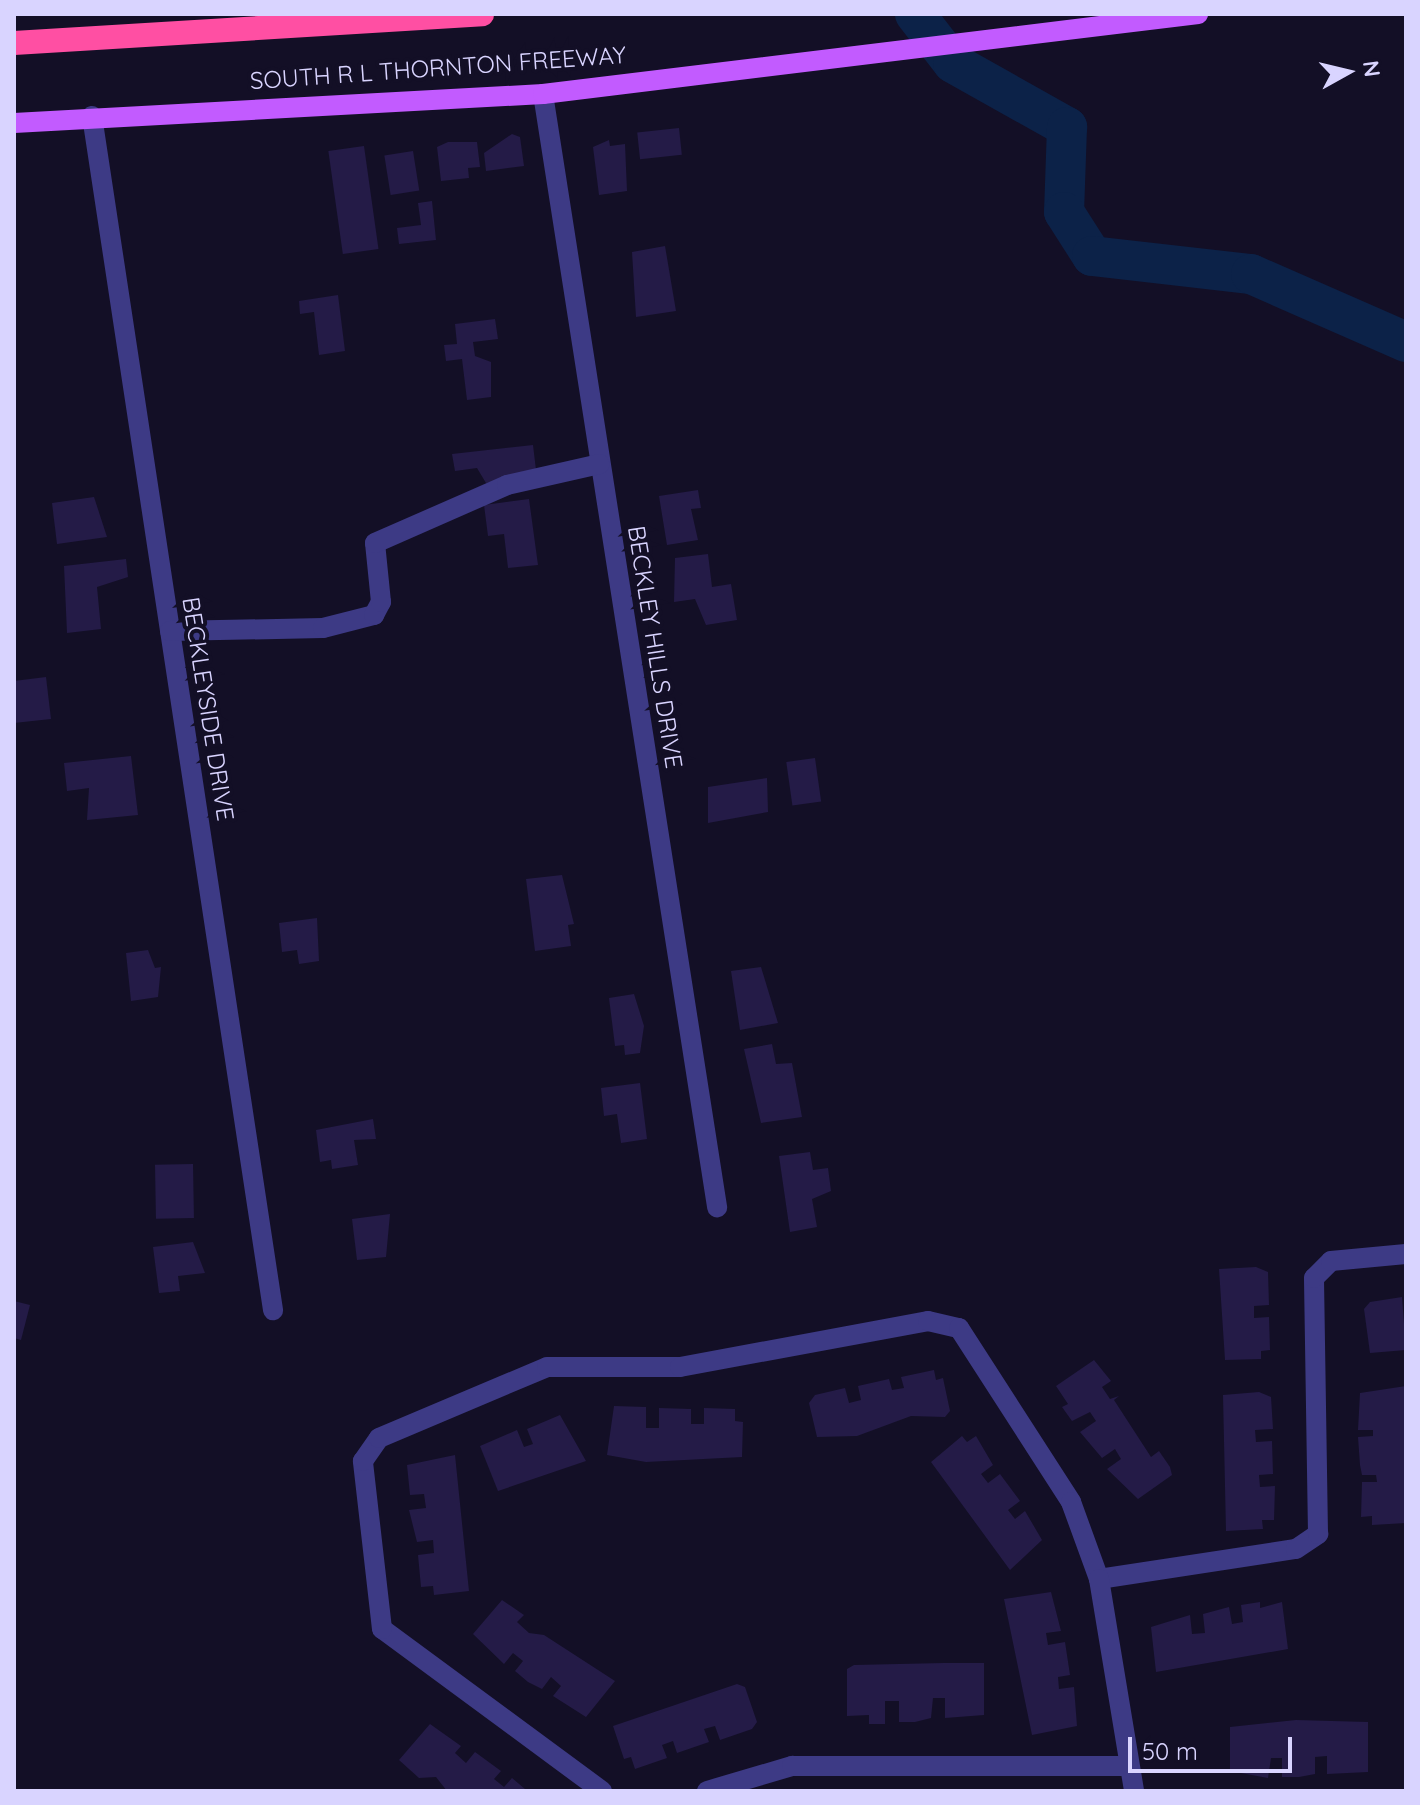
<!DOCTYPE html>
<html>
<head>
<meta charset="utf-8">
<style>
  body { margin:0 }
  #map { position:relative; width:1420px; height:1805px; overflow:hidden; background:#130f26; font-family:Quicksand,sans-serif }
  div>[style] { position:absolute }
  .river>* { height:40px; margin:-20px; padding:0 20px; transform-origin:20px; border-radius:20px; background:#0c2248 }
  .building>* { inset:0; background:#241b47; transform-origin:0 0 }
  .minor>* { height:20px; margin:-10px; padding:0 10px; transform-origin:10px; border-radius:10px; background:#3d3a85 }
  .major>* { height:20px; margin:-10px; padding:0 10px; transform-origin:10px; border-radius:10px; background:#c25bff }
  .highway>* { height:24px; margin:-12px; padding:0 12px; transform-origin:12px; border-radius:12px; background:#ff4fa3 }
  span { translate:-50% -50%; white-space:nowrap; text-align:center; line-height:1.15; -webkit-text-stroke:8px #130f26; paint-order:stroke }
  .street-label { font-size:24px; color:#d9d4ff }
  .frame { position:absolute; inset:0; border:16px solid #d9d4ff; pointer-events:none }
  .north { position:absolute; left:1308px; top:32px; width:80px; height:80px; -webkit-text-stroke:6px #130f26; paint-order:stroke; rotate:82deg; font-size:22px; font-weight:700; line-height:32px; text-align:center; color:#d9d4ff }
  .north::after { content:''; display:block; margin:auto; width:28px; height:36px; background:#d9d4ff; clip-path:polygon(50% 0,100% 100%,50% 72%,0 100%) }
  .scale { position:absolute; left:1128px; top:1737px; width:164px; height:36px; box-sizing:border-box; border:4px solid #d9d4ff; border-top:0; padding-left:10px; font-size:24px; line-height:28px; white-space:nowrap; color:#d9d4ff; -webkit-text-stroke:6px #130f26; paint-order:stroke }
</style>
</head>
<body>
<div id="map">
  <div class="river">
    <div style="left:915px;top:14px;width:62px;rotate:52.2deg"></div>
    <div style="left:953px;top:63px;width:131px;rotate:29.3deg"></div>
    <div style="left:1067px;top:127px;width:85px;rotate:92deg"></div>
    <div style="left:1064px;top:212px;width:52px;rotate:57.5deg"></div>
    <div style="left:1092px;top:256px;width:160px;rotate:6.5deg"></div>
    <div style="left:1251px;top:274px;width:169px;rotate:23.7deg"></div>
  </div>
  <div class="building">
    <div style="left:679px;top:128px;width:27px;height:42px;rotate:84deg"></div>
    <div style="clip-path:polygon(512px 134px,520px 137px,524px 166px,486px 171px,484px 153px)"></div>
    <div style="clip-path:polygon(609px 140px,610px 146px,625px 144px,627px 191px,599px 195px,593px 147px)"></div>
    <div style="clip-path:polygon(448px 142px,477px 142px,480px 167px,468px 168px,469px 178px,441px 181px,437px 147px)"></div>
    <div style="left:364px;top:146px;width:104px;height:36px;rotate:82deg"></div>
    <div style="left:413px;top:151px;width:40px;height:29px;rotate:81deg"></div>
    <div style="clip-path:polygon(432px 201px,436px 240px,399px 244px,397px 228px,421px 225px,418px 203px)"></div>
    <div style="clip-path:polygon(665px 246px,676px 311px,636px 317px,632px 252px)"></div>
    <div style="clip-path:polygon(338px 295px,345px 351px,319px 355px,314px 312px,300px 314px,299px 301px)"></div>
    <div style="clip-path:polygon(495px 319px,498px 339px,473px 342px,475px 356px,491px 362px,491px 397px,467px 400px,462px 359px,446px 361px,444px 345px,457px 344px,455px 324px)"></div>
    <div style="clip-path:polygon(533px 445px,536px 470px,516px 479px,486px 483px,477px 468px,455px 471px,452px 454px)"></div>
    <div style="clip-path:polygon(698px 490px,701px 508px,691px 509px,698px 540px,667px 545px,659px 496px)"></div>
    <div style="clip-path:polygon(94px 497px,107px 537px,57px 544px,52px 503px)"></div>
    <div style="clip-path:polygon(529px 499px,538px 565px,508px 568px,504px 534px,488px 536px,484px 505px)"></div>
    <div style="clip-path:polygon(708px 554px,712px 587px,731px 584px,737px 620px,706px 625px,695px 599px,674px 602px,675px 558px)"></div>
    <div style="clip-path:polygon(126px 559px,128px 577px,97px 587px,101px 629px,67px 633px,64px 566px)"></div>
    <div style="clip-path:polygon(46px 677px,51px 719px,14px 723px,14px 681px)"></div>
    <div style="clip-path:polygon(131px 756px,138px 815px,87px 820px,89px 788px,67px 791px,64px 763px)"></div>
    <div style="left:815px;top:758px;width:44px;height:29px;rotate:82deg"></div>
    <div style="clip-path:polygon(767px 778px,768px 812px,708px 823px,708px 787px)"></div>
    <div style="clip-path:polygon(562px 875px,574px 924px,568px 925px,571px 946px,535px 951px,526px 879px)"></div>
    <div style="clip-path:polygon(317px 918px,319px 961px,299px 964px,297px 950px,282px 952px,279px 923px)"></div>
    <div style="clip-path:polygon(148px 950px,155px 968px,161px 967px,158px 997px,131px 1001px,126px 953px)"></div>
    <div style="clip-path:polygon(761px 967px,778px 1023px,740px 1030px,731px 971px)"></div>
    <div style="clip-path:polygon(634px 994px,644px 1026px,640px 1053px,625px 1055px,624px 1045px,615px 1046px,609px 998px)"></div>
    <div style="clip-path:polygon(772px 1044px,776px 1064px,792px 1063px,802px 1117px,761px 1123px,744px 1049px)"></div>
    <div style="clip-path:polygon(640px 1083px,647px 1139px,621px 1143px,617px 1114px,604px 1116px,601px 1088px)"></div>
    <div style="clip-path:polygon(373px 1119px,376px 1139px,354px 1140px,358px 1165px,332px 1169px,331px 1160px,320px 1162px,316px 1130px)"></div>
    <div style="clip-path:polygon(810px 1152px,813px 1170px,828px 1168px,831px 1191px,812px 1199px,817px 1227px,790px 1232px,779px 1156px)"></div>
    <div style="left:193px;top:1164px;width:54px;height:38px;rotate:89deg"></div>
    <div style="clip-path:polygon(390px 1214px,386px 1257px,357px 1260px,352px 1219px)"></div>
    <div style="clip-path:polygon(193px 1242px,205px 1273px,178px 1276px,180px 1291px,159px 1293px,153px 1247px)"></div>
    <div style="clip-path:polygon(1256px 1267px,1268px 1272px,1269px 1305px,1254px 1306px,1254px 1318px,1269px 1317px,1270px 1350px,1261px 1351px,1261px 1359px,1225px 1360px,1219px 1269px)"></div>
    <div style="clip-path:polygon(1402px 1297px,1406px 1350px,1370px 1353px,1364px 1309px,1370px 1302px)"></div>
    <div style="clip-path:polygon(14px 1301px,30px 1305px,21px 1340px,14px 1338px)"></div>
    <div style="clip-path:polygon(1094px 1360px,1111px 1381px,1102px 1387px,1110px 1399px,1119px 1396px,1114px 1400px,1151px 1457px,1159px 1451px,1170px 1467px,1172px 1475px,1138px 1499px,1107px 1469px,1121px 1459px,1115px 1449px,1102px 1458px,1080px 1432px,1096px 1421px,1090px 1412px,1072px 1421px,1062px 1407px,1068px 1404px,1056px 1386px)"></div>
    <div style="clip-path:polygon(934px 1370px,936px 1380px,943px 1378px,950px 1411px,945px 1417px,911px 1416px,857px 1436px,817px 1437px,809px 1403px,815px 1395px,845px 1388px,849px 1403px,861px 1400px,858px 1386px,889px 1379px,892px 1390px,904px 1388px,901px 1377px)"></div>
    <div style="clip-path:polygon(1406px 1386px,1406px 1523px,1372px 1525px,1372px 1516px,1361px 1517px,1362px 1482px,1377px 1482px,1376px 1475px,1362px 1475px,1360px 1465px,1358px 1437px,1373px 1436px,1373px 1430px,1358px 1430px,1360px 1393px)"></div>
    <div style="clip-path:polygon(1259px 1392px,1271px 1397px,1273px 1429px,1255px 1430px,1256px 1442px,1272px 1441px,1273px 1474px,1259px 1475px,1260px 1487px,1275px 1486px,1274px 1520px,1262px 1520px,1263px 1529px,1226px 1531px,1223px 1395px)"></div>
    <div style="clip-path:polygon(614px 1406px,646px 1407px,646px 1428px,659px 1428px,659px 1408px,691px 1409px,691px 1424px,704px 1424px,704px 1408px,735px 1409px,735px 1421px,743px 1422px,742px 1457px,646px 1462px,607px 1455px)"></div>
    <div style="clip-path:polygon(560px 1415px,586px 1461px,498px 1491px,480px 1446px,517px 1430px,524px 1447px,533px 1444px,527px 1429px)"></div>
    <div style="clip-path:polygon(962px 1436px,967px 1442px,976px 1436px,993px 1465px,981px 1474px,988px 1483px,1000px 1474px,1020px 1501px,1008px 1510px,1015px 1519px,1025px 1511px,1042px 1540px,1010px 1570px,931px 1462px)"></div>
    <div style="clip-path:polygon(455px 1455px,469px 1591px,434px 1595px,433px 1586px,421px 1587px,418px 1555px,434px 1553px,433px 1540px,417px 1542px,409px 1510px,426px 1508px,424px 1494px,410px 1495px,407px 1465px)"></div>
    <div style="clip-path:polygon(1051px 1592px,1061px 1631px,1046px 1633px,1048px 1645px,1065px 1642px,1070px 1675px,1058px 1677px,1059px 1689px,1074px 1687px,1077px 1726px,1032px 1735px,1004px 1599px)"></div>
    <div style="clip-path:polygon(502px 1600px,524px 1615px,517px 1622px,529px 1633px,544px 1635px,615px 1681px,586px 1717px,553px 1696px,561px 1686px,551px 1677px,542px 1689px,528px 1682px,515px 1671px,523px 1661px,513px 1653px,504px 1664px,473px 1634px)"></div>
    <div style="clip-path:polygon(1260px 1602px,1260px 1608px,1282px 1602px,1288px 1649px,1156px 1672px,1151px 1627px,1190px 1615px,1192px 1634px,1205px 1633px,1203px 1614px,1229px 1607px,1232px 1624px,1243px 1622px,1241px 1605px)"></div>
    <div style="clip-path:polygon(944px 1663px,984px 1663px,984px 1715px,945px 1718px,945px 1698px,933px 1698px,931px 1718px,915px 1722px,899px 1722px,899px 1701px,885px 1701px,885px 1724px,869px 1724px,869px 1715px,847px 1716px,847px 1669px,854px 1665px)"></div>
    <div style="clip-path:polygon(737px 1684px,745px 1687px,757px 1722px,752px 1729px,720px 1740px,715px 1726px,704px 1729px,709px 1742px,677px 1753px,673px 1741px,662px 1745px,667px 1758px,635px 1769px,631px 1757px,624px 1759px,613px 1726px)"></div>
    <div style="clip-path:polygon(1296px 1720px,1368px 1722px,1368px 1772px,1327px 1774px,1327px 1756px,1315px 1757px,1315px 1774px,1299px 1777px,1282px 1777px,1282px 1758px,1271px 1758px,1268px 1778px,1230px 1771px,1230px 1727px)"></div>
    <div style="clip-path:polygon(430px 1724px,461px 1746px,455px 1753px,466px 1763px,475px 1752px,501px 1771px,494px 1779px,504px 1787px,512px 1778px,525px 1789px,447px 1791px,436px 1777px,419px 1778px,399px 1760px)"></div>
  </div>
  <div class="minor">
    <div style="left:543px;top:94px;width:1127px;rotate:81.11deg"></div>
    <div style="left:92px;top:116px;width:1208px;rotate:81.38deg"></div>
    <div style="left:170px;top:631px;width:153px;rotate:-1.1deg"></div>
    <div style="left:323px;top:628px;width:53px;rotate:-14.3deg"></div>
    <div style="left:374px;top:615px;width:15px;rotate:-62deg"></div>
    <div style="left:381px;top:602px;width:59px;rotate:-95.8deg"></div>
    <div style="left:375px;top:543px;width:144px;rotate:-23.7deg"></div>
    <div style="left:507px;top:485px;width:95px;rotate:-12.7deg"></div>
    <div style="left:1099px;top:1579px;width:199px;rotate:-8.7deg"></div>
    <div style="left:1296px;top:1549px;width:27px;rotate:-34deg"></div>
    <div style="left:1318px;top:1534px;width:256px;rotate:-90.9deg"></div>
    <div style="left:1314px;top:1278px;width:24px;rotate:-45deg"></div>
    <div style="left:1331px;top:1261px;width:75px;rotate:-5.3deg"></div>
    <div style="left:602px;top:1791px;width:273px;rotate:-143.6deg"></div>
    <div style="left:382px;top:1629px;width:169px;rotate:-96.5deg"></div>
    <div style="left:363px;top:1461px;width:28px;rotate:-55deg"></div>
    <div style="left:379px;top:1438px;width:182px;rotate:-22.9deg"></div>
    <div style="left:547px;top:1367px;width:133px"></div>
    <div style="left:680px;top:1367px;width:252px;rotate:-10.5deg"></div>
    <div style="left:928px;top:1321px;width:32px;rotate:13deg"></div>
    <div style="left:959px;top:1328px;width:207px;rotate:57.2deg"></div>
    <div style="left:1071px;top:1502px;width:82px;rotate:70deg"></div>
    <div style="left:1099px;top:1579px;width:215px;rotate:80.6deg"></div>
    <div style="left:707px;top:1791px;width:89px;rotate:-16.4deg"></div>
    <div style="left:792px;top:1766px;width:336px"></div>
  </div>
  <div class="major">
    <div style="left:14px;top:123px;width:530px;rotate:-3.14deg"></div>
    <div style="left:543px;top:94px;width:660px;rotate:-6.96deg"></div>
  </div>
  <div class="highway">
    <div style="left:14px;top:43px;width:469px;rotate:-3.5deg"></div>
  </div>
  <div class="street-label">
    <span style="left:438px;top:68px;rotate:-4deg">SOUTH R L THORNTON FREEWAY</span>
    <span style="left:655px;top:647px;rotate:81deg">BECKLEY HILLS DRIVE</span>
    <span style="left:208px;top:709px;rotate:81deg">BECKLEYSIDE DRIVE</span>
  </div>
  <div class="frame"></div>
  <div class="north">N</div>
  <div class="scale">50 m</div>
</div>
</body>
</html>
